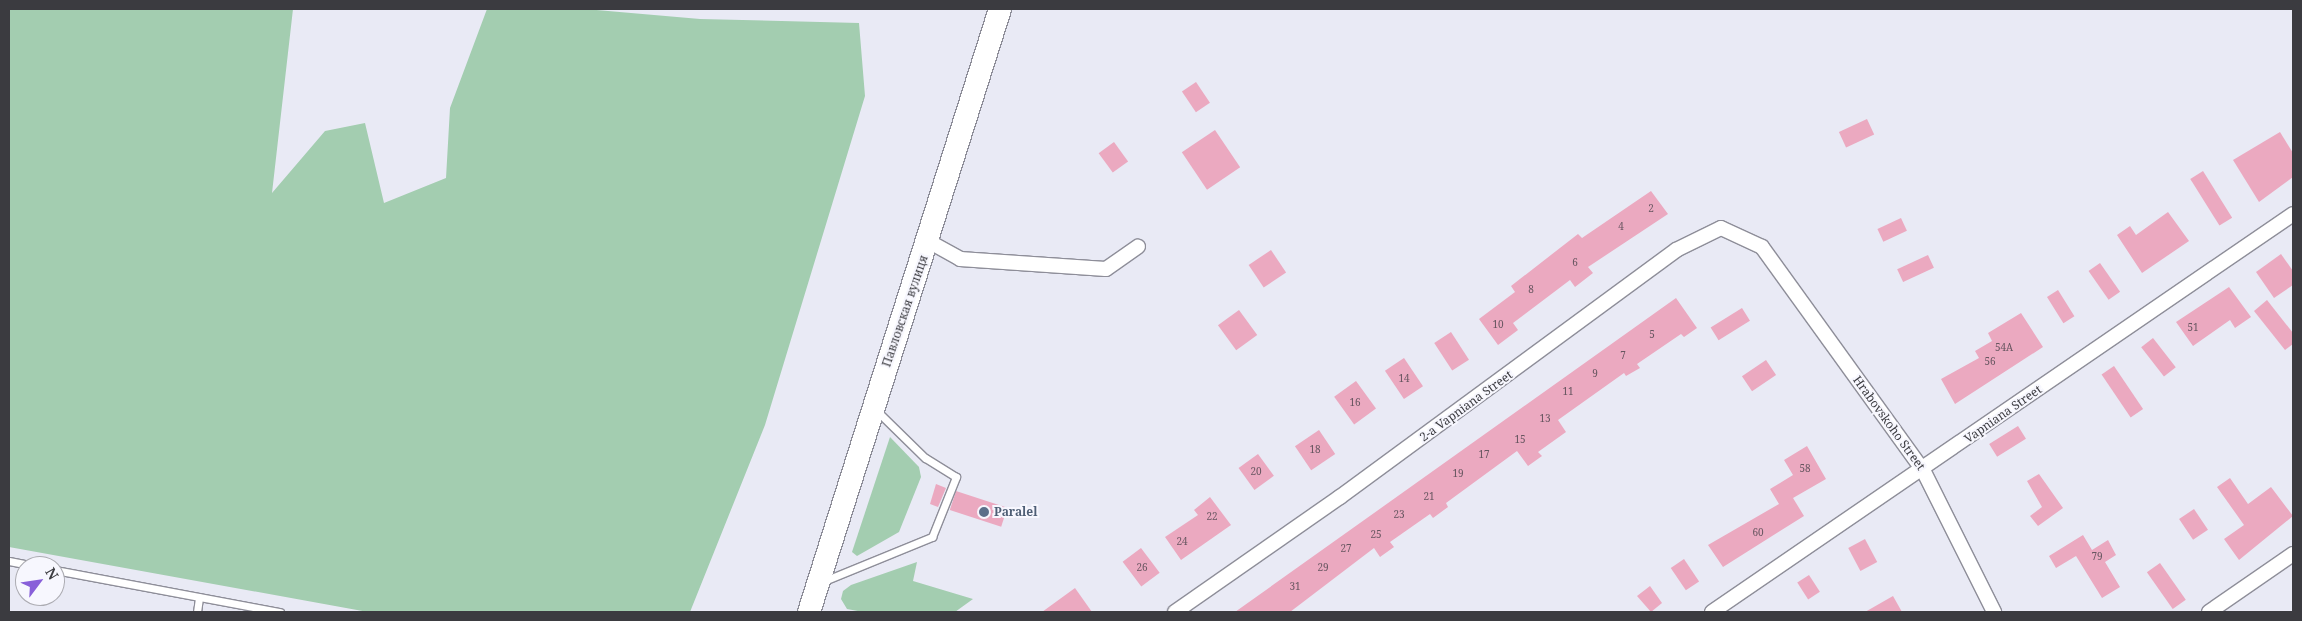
<!DOCTYPE html>
<html>
<head>
<meta charset="utf-8">
<style>
  body { margin:0 }
  #map { position:relative; width:2302px; height:621px; overflow:hidden; background:#e9eaf5; font-family:"Noto Serif",serif }
  div>[style] { position:absolute }
  .green>* { inset:0; background:#a3cdb0 }
  .building>* { inset:0; background:#eba9c0; transform-origin:0 0 }
  .roads { filter:drop-shadow(1px 0 #8e8e99) drop-shadow(-1px 0 #8e8e99) drop-shadow(0 1px #8e8e99) drop-shadow(0 -1px #8e8e99) }
  .service>* { height:7px; margin:-3.5px; padding:0 3.5px; transform-origin:3.5px; border-radius:3.5px; background:#fff }
  .minor>* { height:14px; margin:-7px; padding:0 7px; transform-origin:7px; border-radius:7px; background:#fff }
  .primary>* { height:22px; margin:-11px; padding:0 11px; transform-origin:11px; border-radius:11px; background:#fff }
  .dots>* { width:14px; height:14px; translate:-50% -50%; box-sizing:border-box; border:2px solid #f7f7fe; border-radius:50% }
  span { translate:-50% -50%; white-space:nowrap; text-align:center; line-height:1.15; -webkit-text-stroke:4px #f7f7fe; paint-order:stroke }
  .number-label { font-size:10px; color:#675660 }
  .number-label span { -webkit-text-stroke-width:0 }
  .street-label { font-size:12px; color:#3b3b40 }
  .service-label { font-size:12px; color:#4e5e75; font-weight:700 }
  .left { translate:0 -50%; text-align:left }
  .frame { position:absolute; inset:0; border:10px solid #3b3b40; pointer-events:none }
  .north { position:absolute; left:15px; top:556px; width:50px; height:50px; box-sizing:border-box; background:#f7f7fe; border:1px solid #acacb2; border-radius:50%; rotate:59deg; font-size:14px; font-weight:700; line-height:20px; text-align:center; color:#3b3b40 }
  .north::after { content:''; display:block; margin:auto; width:18px; height:22px; background:#885fd9; clip-path:polygon(50% 0,100% 100%,50% 72%,0 100%) }
</style>
</head>
<body>
<div id="map">
  <div class="green">
    <div style="clip-path:polygon(9px 9px,293px 9px,272px 193px,325px 131px,365px 123px,384px 203px,446px 178px,450px 108px,487px 9px,585px 9px,700px 19px,859px 23px,865px 96px,765px 425px,690px 612px,368px 612px,9px 547px)"></div>
    <div style="clip-path:polygon(890px 437px,919px 467px,921px 477px,899px 532px,857px 556px,852px 552px)"></div>
    <div style="clip-path:polygon(917px 562px,913px 581px,973px 599px,955px 612px,863px 612px,847px 609px,841px 599px,843px 591px,851px 585px)"></div>
  </div>
  <div class="building">
    <div style="left:1196px;top:82px;width:25px;height:17px;rotate:56deg"></div>
    <div style="left:1867px;top:119px;width:17px;height:31px;rotate:65deg"></div>
    <div style="left:1215px;top:130px;width:45px;height:40px;rotate:56deg"></div>
    <div style="clip-path:polygon(2280px 132px,2293px 153px,2293px 177px,2259px 202px,2233px 160px)"></div>
    <div style="left:1114px;top:142px;width:24px;height:19px;rotate:54deg"></div>
    <div style="left:2203px;top:171px;width:55px;height:15px;rotate:58deg"></div>
    <div style="clip-path:polygon(1651px 191px,1668px 214px,1588px 267px,1593px 273px,1575px 287px,1570px 280px,1513px 323px,1518px 330px,1498px 345px,1479px 319px,1515px 292px,1511px 286px,1578px 234px,1582px 238px)"></div>
    <div style="clip-path:polygon(2168px 212px,2189px 241px,2142px 273px,2117px 235px,2130px 226px,2136px 235px)"></div>
    <div style="left:1901px;top:218px;width:14px;height:26px;rotate:65deg"></div>
    <div style="left:1271px;top:250px;width:27px;height:27px;rotate:56deg"></div>
    <div style="clip-path:polygon(2281px 254px,2293px 271px,2293px 285px,2274px 298px,2256px 272px)"></div>
    <div style="left:1928px;top:255px;width:14px;height:34px;rotate:65deg"></div>
    <div style="left:2100px;top:263px;width:35px;height:14px;rotate:55deg"></div>
    <div style="clip-path:polygon(2229px 287px,2251px 317px,2235px 328px,2230px 320px,2193px 346px,2176px 322px)"></div>
    <div style="left:2058px;top:290px;width:31px;height:13px;rotate:58deg"></div>
    <div style="clip-path:polygon(1676px 298px,1697px 328px,1684px 337px,1681px 334px,1637px 364px,1640px 368px,1626px 376px,1624px 373px,1558px 420px,1566px 432px,1538px 452px,1542px 456px,1528px 466px,1517px 451px,1446px 503px,1448px 507px,1433px 518px,1430px 514px,1390px 542px,1394px 547px,1380px 557px,1374px 548px,1290px 612px,1235px 612px)"></div>
    <div style="clip-path:polygon(2267px 300px,2293px 333px,2293px 344px,2285px 350px,2254px 311px)"></div>
    <div style="left:1742px;top:308px;width:15px;height:37px;rotate:58deg"></div>
    <div style="left:1239px;top:310px;width:31px;height:26px;rotate:54deg"></div>
    <div style="clip-path:polygon(2021px 313px,2043px 347px,1955px 404px,1941px 379px,1979px 358px,1975px 351px,1992px 341px,1988px 333px)"></div>
    <div style="left:1451px;top:332px;width:33px;height:20px;rotate:57deg"></div>
    <div style="left:2153px;top:338px;width:37px;height:15px;rotate:52deg"></div>
    <div style="left:1404px;top:358px;width:34px;height:23px;rotate:56deg"></div>
    <div style="left:1766px;top:360px;width:18px;height:29px;rotate:56deg"></div>
    <div style="left:2114px;top:366px;width:52px;height:15px;rotate:56deg"></div>
    <div style="left:1356px;top:381px;width:34px;height:27px;rotate:54deg"></div>
    <div style="left:2018px;top:426px;width:15px;height:34px;rotate:58deg"></div>
    <div style="left:1319px;top:430px;width:29px;height:29px;rotate:56deg"></div>
    <div style="clip-path:polygon(1807px 446px,1826px 479px,1793px 498px,1804px 516px,1723px 567px,1708px 545px,1779px 504px,1770px 489px,1793px 475px,1784px 460px)"></div>
    <div style="left:1258px;top:454px;width:27px;height:24px;rotate:54deg"></div>
    <div style="clip-path:polygon(2039px 474px,2063px 508px,2038px 526px,2030px 516px,2042px 507px,2027px 481px)"></div>
    <div style="clip-path:polygon(2230px 478px,2248px 504px,2271px 487px,2293px 516px,2239px 560px,2224px 539px,2244px 525px,2217px 487px)"></div>
    <div style="clip-path:polygon(936px 484px,946px 488px,938px 507px,930px 504px)"></div>
    <div style="left:956px;top:491px;width:54px;height:20px;rotate:18deg"></div>
    <div style="clip-path:polygon(1210px 497px,1231px 525px,1181px 560px,1165px 537px,1198px 515px,1194px 510px)"></div>
    <div style="left:2194px;top:509px;width:25px;height:18px;rotate:56deg"></div>
    <div style="clip-path:polygon(2083px 535px,2092px 550px,2108px 540px,2116px 555px,2105px 562px,2120px 587px,2102px 598px,2076px 556px,2056px 568px,2049px 556px)"></div>
    <div style="left:1865px;top:539px;width:26px;height:19px;rotate:62deg"></div>
    <div style="left:1141px;top:548px;width:31px;height:23px;rotate:53deg"></div>
    <div style="left:1684px;top:559px;width:27px;height:16px;rotate:56deg"></div>
    <div style="left:2160px;top:563px;width:45px;height:16px;rotate:55deg"></div>
    <div style="left:1809px;top:575px;width:20px;height:14px;rotate:57deg"></div>
    <div style="clip-path:polygon(1650px 586px,1662px 603px,1651px 612px,1637px 596px)"></div>
    <div style="clip-path:polygon(1075px 588px,1092px 612px,1042px 612px)"></div>
    <div style="clip-path:polygon(1893px 596px,1902px 612px,1865px 612px)"></div>
  </div>
  <div class="roads">
    <div class="service">
      <div style="left:9px;top:561px;width:26px;rotate:11deg"></div>
      <div style="left:55px;top:570px;width:229px;rotate:10.6deg"></div>
      <div style="left:824px;top:581px;width:117px;rotate:-22.2deg"></div>
      <div style="left:932px;top:537px;width:65px;rotate:-68.2deg"></div>
      <div style="left:956px;top:477px;width:36px;rotate:-148deg"></div>
      <div style="left:925px;top:458px;width:69px;rotate:-135.6deg"></div>
      <div style="left:197px;top:612px;width:15px;rotate:-82deg"></div>
    </div>
    <div class="minor">
      <div style="left:928px;top:241px;width:37px;rotate:29deg"></div>
      <div style="left:960px;top:259px;width:146px;rotate:3.9deg"></div>
      <div style="left:1106px;top:269px;width:39px;rotate:-35deg"></div>
      <div style="left:1175px;top:612px;width:201px;rotate:-34.9deg"></div>
      <div style="left:1340px;top:497px;width:417px;rotate:-36.3deg"></div>
      <div style="left:1676px;top:250px;width:50px;rotate:-26.1deg"></div>
      <div style="left:1721px;top:228px;width:45px;rotate:24.9deg"></div>
      <div style="left:1762px;top:247px;width:275px;rotate:54.2deg"></div>
      <div style="left:1923px;top:470px;width:159px;rotate:63.4deg"></div>
      <div style="left:1712px;top:612px;width:704px;rotate:-34.41deg"></div>
      <div style="left:2209px;top:612px;width:102px;rotate:-34.6deg"></div>
    </div>
    <div class="primary">
      <div style="left:809px;top:612px;width:633px;rotate:-72.42deg"></div>
    </div>
  </div>
  <div class="dots">
    <div style="left:984px;top:512px;background:#5c6f8a"></div>
  </div>
  <div class="number-label">
    <span style="left:1651px;top:209px">2</span>
    <span style="left:1621px;top:227px">4</span>
    <span style="left:1575px;top:263px">6</span>
    <span style="left:1531px;top:290px">8</span>
    <span style="left:1498px;top:325px">10</span>
    <span style="left:2193px;top:328px">51</span>
    <span style="left:1652px;top:335px">5</span>
    <span style="left:2004px;top:348px">54А</span>
    <span style="left:1623px;top:356px">7</span>
    <span style="left:1990px;top:362px">56</span>
    <span style="left:1595px;top:374px">9</span>
    <span style="left:1404px;top:379px">14</span>
    <span style="left:1568px;top:392px">11</span>
    <span style="left:1355px;top:403px">16</span>
    <span style="left:1545px;top:419px">13</span>
    <span style="left:1520px;top:440px">15</span>
    <span style="left:1315px;top:450px">18</span>
    <span style="left:1484px;top:455px">17</span>
    <span style="left:1805px;top:469px">58</span>
    <span style="left:1256px;top:472px">20</span>
    <span style="left:1458px;top:474px">19</span>
    <span style="left:1429px;top:497px">21</span>
    <span style="left:1399px;top:515px">23</span>
    <span style="left:1212px;top:517px">22</span>
    <span style="left:1758px;top:533px">60</span>
    <span style="left:1376px;top:535px">25</span>
    <span style="left:1182px;top:542px">24</span>
    <span style="left:1346px;top:549px">27</span>
    <span style="left:2097px;top:557px">79</span>
    <span style="left:1142px;top:568px">26</span>
    <span style="left:1323px;top:568px">29</span>
    <span style="left:1295px;top:587px">31</span>
  </div>
  <div class="street-label">
    <span style="left:905px;top:311px;rotate:-71deg">Павловская вулиця</span>
    <span style="left:1466px;top:406px;rotate:-36deg">2-a Vapniana Street</span>
    <span style="left:2003px;top:414px;rotate:-35deg">Vapniana Street</span>
    <span style="left:1889px;top:423px;rotate:54deg">Hrabovskoho Street</span>
  </div>
  <div class="service-label">
    <span class="left" style="left:994px;top:512px">Paralel</span>
  </div>
  <div class="frame"></div>
  <div class="north">N</div>
</div>
</body>
</html>
